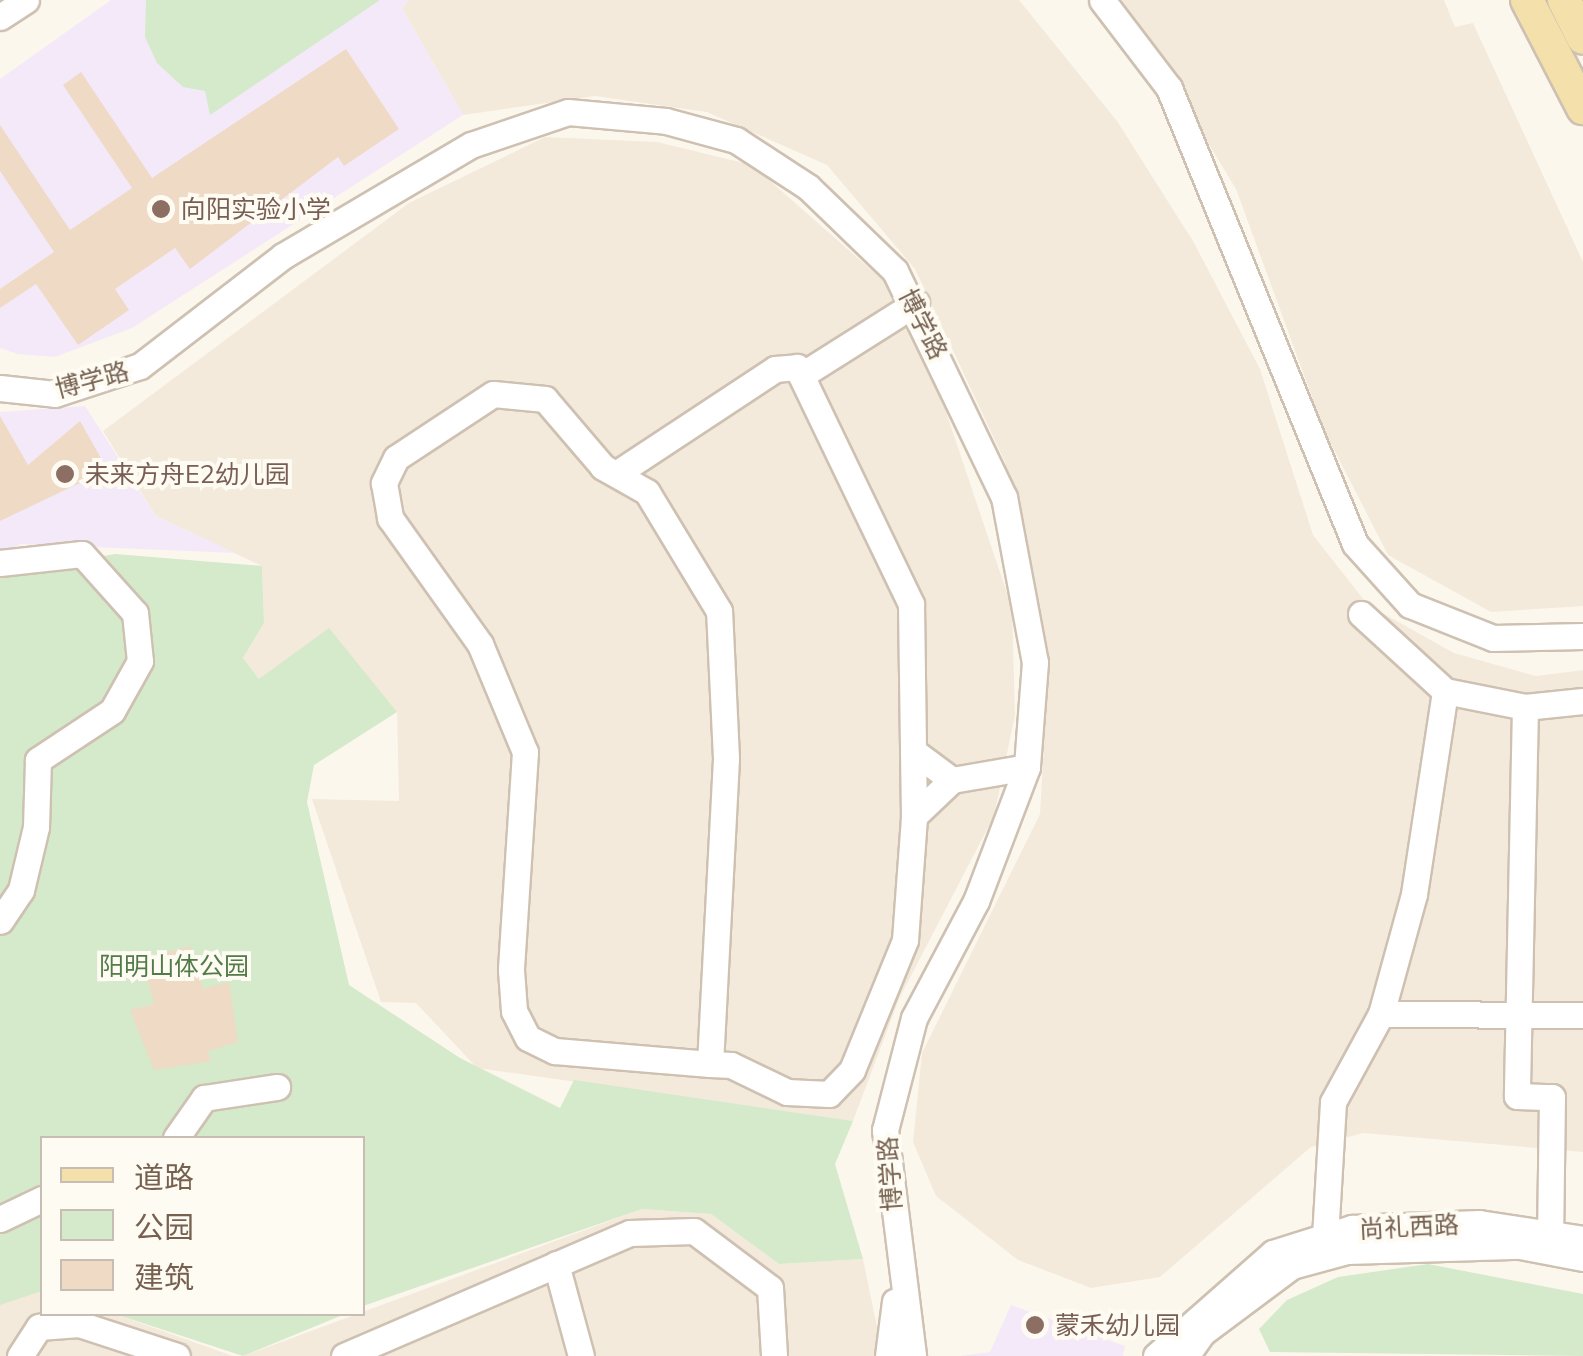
<!DOCTYPE html>
<html>
<head>
<meta charset="utf-8">
<style>
  body { margin:0 }
  #map { position:relative; width:1583px; height:1356px; overflow:hidden; background:#fcf7ed; font-family:Mulish,"Noto Sans SC",sans-serif }
  div>[style] { position:absolute }
  .residential>* { inset:0; background:#f3eadc }
  .education>* { inset:0; background:#f4e9f9 }
  .green>* { inset:0; background:#d5e9cb }
  .building>* { inset:0; background:#efdac6 }
  .roads { filter:drop-shadow(2px 0 #cec1b2) drop-shadow(-2px 0 #cec1b2) drop-shadow(0 2px #cec1b2) drop-shadow(0 -2px #cec1b2) }
  .minor>* { height:25px; margin:-12.5px; padding:0 12.5px; transform-origin:12.5px; border-radius:12.5px; background:#fff }
  .major>* { height:32px; margin:-16px; padding:0 16px; transform-origin:16px; border-radius:16px; background:#f4e0ab }
  .dots>* { width:28px; height:28px; translate:-50% -50%; box-sizing:border-box; border:5px solid #fefbf3; border-radius:50% }
  span { translate:-50% -50%; white-space:nowrap; text-align:center; line-height:1.15; -webkit-text-stroke:8px #fefbf3; paint-order:stroke }
  .education-label { font-size:25px; color:#785e54 }
  .left { translate:0 -50%; text-align:left }
  .street-label { font-size:25px; color:#766150 }
  .park-label { font-size:25px; color:#537b49 }
  .legend { position:absolute; left:40px; top:1136px; width:325px; height:180px; box-sizing:border-box; background:#fefbf3; border:2px solid #c8bdb2; margin:0; padding:12px 18px; list-style:none; font-size:30px; color:#766150 }
  .legend li { display:flex; align-items:center; gap:20px; height:50px }
  .legend b { width:50px; border:2px solid #c8bdb2 }
</style>
</head>
<body>
<div id="map">
  <div class="residential">
    <div style="clip-path:polygon(409px 0,1019px 0,1117px 121px,1193px 241px,1260px 369px,1313px 535px,1368px 605px,1454px 653px,1536px 676px,1583px 670px,1583px 1152px,1363px 1133px,1311px 1147px,1160px 1277px,1091px 1288px,1018px 1260px,936px 1196px,913px 1142px,922px 1053px,1040px 814px,1048px 677px,1005px 462px,915px 269px,827px 165px,707px 112px,595px 96px,463px 115px,402px 8px)"></div>
    <div style="clip-path:polygon(1122px 0,1444px 0,1455px 27px,1473px 23px,1583px 262px,1583px 606px,1491px 612px,1388px 555px,1324px 430px,1236px 189px)"></div>
    <div style="clip-path:polygon(545px 137px,657px 142px,752px 165px,886px 283px,943px 403px,1012px 608px,1015px 715px,994px 816px,899px 999px,853px 1121px,477px 1068px,416px 1003px,381px 1002px,312px 799px,399px 801px,397px 712px,259px 679px,243px 658px,264px 623px,262px 566px,156px 516px,103px 431px,409px 203px)"></div>
    <div style="clip-path:polygon(642px 1209px,711px 1214px,779px 1264px,863px 1259px,883px 1356px,243px 1356px)"></div>
    <div style="clip-path:polygon(34px 1288px,42px 1291px,42px 1314px,115px 1314px,233px 1356px,0 1356px,0 1305px)"></div>
  </div>
  <div class="education">
    <div style="clip-path:polygon(111px 0,409px 0,402px 8px,463px 115px,132px 328px,55px 357px,17px 354px,0 348px,0 79px)"></div>
    <div style="clip-path:polygon(85px 406px,156px 516px,235px 553px,21px 544px,0 554px,0 412px)"></div>
    <div style="clip-path:polygon(1011px 1305px,1125px 1346px,1123px 1356px,960px 1356px,990px 1352px)"></div>
  </div>
  <div class="green">
    <div style="clip-path:polygon(146px 0,380px 0,210px 115px,205px 91px,183px 87px,157px 63px,145px 37px)"></div>
    <div style="clip-path:polygon(115px 554px,262px 566px,264px 623px,243px 658px,259px 679px,329px 628px,397px 712px,314px 765px,307px 802px,349px 985px,460px 1058px,560px 1108px,574px 1080px,853px 1121px,835px 1164px,863px 1259px,779px 1264px,711px 1214px,642px 1209px,363px 1306px,362px 1138px,42px 1138px,42px 1291px,0 1305px,0 574px)"></div>
    <div style="clip-path:polygon(1428px 1264px,1583px 1294px,1583px 1356px,1270px 1352px,1259px 1329px,1287px 1300px,1338px 1277px)"></div>
    <div style="clip-path:polygon(115px 1314px,345px 1314px,243px 1356px)"></div>
  </div>
  <div class="building">
    <div style="clip-path:polygon(346px 49px,399px 129px,344px 166px,338px 157px,190px 269px,175px 248px,115px 289px,129px 310px,78px 345px,36px 284px,0 308px,0 289px,54px 252px,0 171px,0 125px,70px 230px,132px 188px,63px 85px,81px 72px,152px 178px)"></div>
    <div style="clip-path:polygon(0 416px,28px 465px,80px 421px,102px 460px,81px 472px,86px 480px,0 521px)"></div>
    <div style="clip-path:polygon(191px 946px,203px 989px,229px 982px,238px 1042px,208px 1051px,211px 1061px,154px 1070px,130px 1010px,154px 1004px,142px 959px)"></div>
  </div>
  <div class="roads">
    <div class="minor">
      <div style="left:1102px;top:0;width:111px;rotate:52.7deg"></div>
      <div style="left:1169px;top:88px;width:492px;rotate:67.8deg"></div>
      <div style="left:1355px;top:544px;width:82px;rotate:48deg"></div>
      <div style="left:1410px;top:605px;width:89px;rotate:21.7deg"></div>
      <div style="left:1493px;top:638px;width:90px;rotate:-1.3deg"></div>
      <div style="left:0;top:17px;width:31px;rotate:-33deg"></div>
      <div style="left:802px;top:375px;width:135px;rotate:-32.3deg"></div>
      <div style="left:0;top:388px;width:55px;rotate:6.2deg"></div>
      <div style="left:55px;top:394px;width:89px;rotate:-18.2deg"></div>
      <div style="left:140px;top:366px;width:180px;rotate:-37.6deg"></div>
      <div style="left:283px;top:256px;width:218px;rotate:-30.6deg"></div>
      <div style="left:471px;top:145px;width:102px;rotate:-18.8deg"></div>
      <div style="left:568px;top:112px;width:98px;rotate:5.2deg"></div>
      <div style="left:666px;top:121px;width:73px;rotate:15.2deg"></div>
      <div style="left:736px;top:140px;width:86px;rotate:33.1deg"></div>
      <div style="left:808px;top:187px;width:121px;rotate:44deg"></div>
      <div style="left:895px;top:271px;width:251px;rotate:64.3deg"></div>
      <div style="left:1004px;top:497px;width:168px;rotate:79.4deg"></div>
      <div style="left:1035px;top:662px;width:105px;rotate:94.4deg"></div>
      <div style="left:1027px;top:767px;width:143px;rotate:110.8deg"></div>
      <div style="left:976px;top:901px;width:132px;rotate:117.9deg"></div>
      <div style="left:914px;top:1018px;width:116px;rotate:104.5deg"></div>
      <div style="left:885px;top:1130px;width:228px;rotate:82.9deg"></div>
      <div style="left:619px;top:472px;width:187px;rotate:-33.4deg"></div>
      <div style="left:775px;top:369px;width:22px;rotate:-5deg"></div>
      <div style="left:797px;top:367px;width:263px;rotate:64.3deg"></div>
      <div style="left:911px;top:604px;width:147px;rotate:89.2deg"></div>
      <div style="left:913px;top:751px;width:49px;rotate:36.6deg"></div>
      <div style="left:952px;top:780px;width:76px;rotate:-9.8deg"></div>
      <div style="left:0;top:563px;width:82px;rotate:-6.3deg"></div>
      <div style="left:82px;top:554px;width:79px;rotate:48.1deg"></div>
      <div style="left:135px;top:613px;width:48px;rotate:84.1deg"></div>
      <div style="left:140px;top:661px;width:57px;rotate:119.2deg"></div>
      <div style="left:112px;top:711px;width:89px;rotate:146.5deg"></div>
      <div style="left:38px;top:760px;width:67px;rotate:91.7deg"></div>
      <div style="left:36px;top:827px;width:65px;rotate:103.4deg"></div>
      <div style="left:21px;top:890px;width:37px;rotate:124deg"></div>
      <div style="left:1361px;top:614px;width:114px;rotate:42.5deg"></div>
      <div style="left:1445px;top:691px;width:82px;rotate:11.3deg"></div>
      <div style="left:1525px;top:707px;width:58px;rotate:-5.9deg"></div>
      <div style="left:1525px;top:707px;width:389px;rotate:91.2deg"></div>
      <div style="left:1517px;top:1096px;width:35px;rotate:2deg"></div>
      <div style="left:1552px;top:1097px;width:137px;rotate:90.8deg"></div>
      <div style="left:913px;top:751px;width:65px;rotate:89.1deg"></div>
      <div style="left:1381px;top:1014px;width:202px;rotate:0.3deg"></div>
      <div style="left:710px;top:1064px;width:306px;rotate:-87deg"></div>
      <div style="left:726px;top:758px;width:147px;rotate:-92.7deg"></div>
      <div style="left:719px;top:611px;width:139px;rotate:-121.2deg"></div>
      <div style="left:647px;top:492px;width:51px;rotate:-150.4deg"></div>
      <div style="left:603px;top:467px;width:89px;rotate:-130.5deg"></div>
      <div style="left:545px;top:399px;width:52px;rotate:-174.5deg"></div>
      <div style="left:493px;top:394px;width:116px;rotate:146.6deg"></div>
      <div style="left:396px;top:458px;width:28px;rotate:116deg"></div>
      <div style="left:384px;top:483px;width:36px;rotate:80deg"></div>
      <div style="left:390px;top:518px;width:155px;rotate:54.5deg"></div>
      <div style="left:480px;top:644px;width:117px;rotate:67.4deg"></div>
      <div style="left:525px;top:752px;width:218px;rotate:93.7deg"></div>
      <div style="left:511px;top:970px;width:41px;rotate:85.8deg"></div>
      <div style="left:514px;top:1011px;width:30px;rotate:63deg"></div>
      <div style="left:528px;top:1038px;width:30px;rotate:26deg"></div>
      <div style="left:555px;top:1051px;width:107px;rotate:4.8deg"></div>
      <div style="left:662px;top:1060px;width:48px;rotate:4.8deg"></div>
      <div style="left:710px;top:1064px;width:21px;rotate:3deg"></div>
      <div style="left:731px;top:1065px;width:62px;rotate:25.7deg"></div>
      <div style="left:787px;top:1092px;width:42px;rotate:2.7deg"></div>
      <div style="left:829px;top:1094px;width:33px;rotate:-46deg"></div>
      <div style="left:852px;top:1070px;width:140px;rotate:-67.8deg"></div>
      <div style="left:905px;top:940px;width:124px;rotate:-85.8deg"></div>
      <div style="left:914px;top:816px;width:52px;rotate:-43.5deg"></div>
      <div style="left:176px;top:1138px;width:49px;rotate:-55deg"></div>
      <div style="left:204px;top:1098px;width:74px;rotate:-8.6deg"></div>
      <div style="left:0;top:1219px;width:47px;rotate:-25.5deg"></div>
      <div style="left:1325px;top:1237px;width:135px;rotate:-86.6deg"></div>
      <div style="left:1333px;top:1102px;width:100px;rotate:-61.4deg"></div>
      <div style="left:1381px;top:1014px;width:124px;rotate:-74.6deg"></div>
      <div style="left:1414px;top:894px;width:205px;rotate:-81.3deg"></div>
      <div style="left:556px;top:1264px;width:95px;rotate:74.8deg"></div>
      <div style="left:20px;top:1356px;width:35px;rotate:-57deg"></div>
      <div style="left:39px;top:1327px;width:40px;rotate:-4.3deg"></div>
      <div style="left:79px;top:1324px;width:103px;rotate:18.1deg"></div>
      <div style="left:344px;top:1356px;width:311px;rotate:-23.3deg"></div>
      <div style="left:630px;top:1233px;width:64px;rotate:-1.8deg"></div>
      <div style="left:694px;top:1231px;width:95px;rotate:36.9deg"></div>
      <div style="left:770px;top:1288px;width:68px;rotate:86.6deg"></div>
      <div style="left:888px;top:1356px;width:55px;rotate:-82.7deg"></div>
      <div style="left:1156px;top:1356px;width:156px;rotate:-41.4deg"></div>
      <div style="left:1273px;top:1253px;width:83px;rotate:-17.6deg"></div>
      <div style="left:1352px;top:1228px;width:127px;rotate:-2.3deg"></div>
      <div style="left:1479px;top:1223px;width:105px;rotate:8.7deg"></div>
      <div style="left:1186px;top:1356px;width:28px;rotate:-55deg"></div>
      <div style="left:1202px;top:1333px;width:112px;rotate:-36.7deg"></div>
      <div style="left:1292px;top:1266px;width:57px;rotate:-15.3deg"></div>
      <div style="left:1347px;top:1251px;width:173px;rotate:-1.7deg"></div>
      <div style="left:1520px;top:1246px;width:64px;rotate:10.8deg"></div>
    </div>
    <div class="major">
      <div style="left:1527px;top:0;width:122px;rotate:62.6deg"></div>
      <div style="left:1564px;top:0;width:42px;rotate:63.4deg"></div>
    </div>
  </div>
  <div class="dots">
    <div style="left:161px;top:209px;background:#8d6e63"></div>
    <div style="left:65px;top:474px;background:#8d6e63"></div>
    <div style="left:1035px;top:1325px;background:#8d6e63"></div>
  </div>
  <div class="education-label">
    <span class="left" style="left:181px;top:209px">向阳实验小学</span>
    <span class="left" style="left:85px;top:474px">未来方舟E2幼儿园</span>
    <span class="left" style="left:1055px;top:1325px">蒙禾幼儿园</span>
  </div>
  <div class="street-label">
    <span style="left:923px;top:324px;rotate:63deg">博学路</span>
    <span style="left:92px;top:380px;rotate:-15deg">博学路</span>
    <span style="left:890px;top:1174px;rotate:-94deg">博学路</span>
    <span style="left:1409px;top:1227px;rotate:-3deg">尚礼西路</span>
  </div>
  <div class="park-label">
    <span style="left:174px;top:966px">阳明山体公园</span>
  </div>
  <ul class="legend">
  <li><b style="height:12px;background:#f4e0ab"></b>道路</li>
  <li><b style="height:28px;background:#d5e9cb"></b>公园</li>
  <li><b style="height:28px;background:#efdac6"></b>建筑</li>
  </ul>
</div>
</body>
</html>
